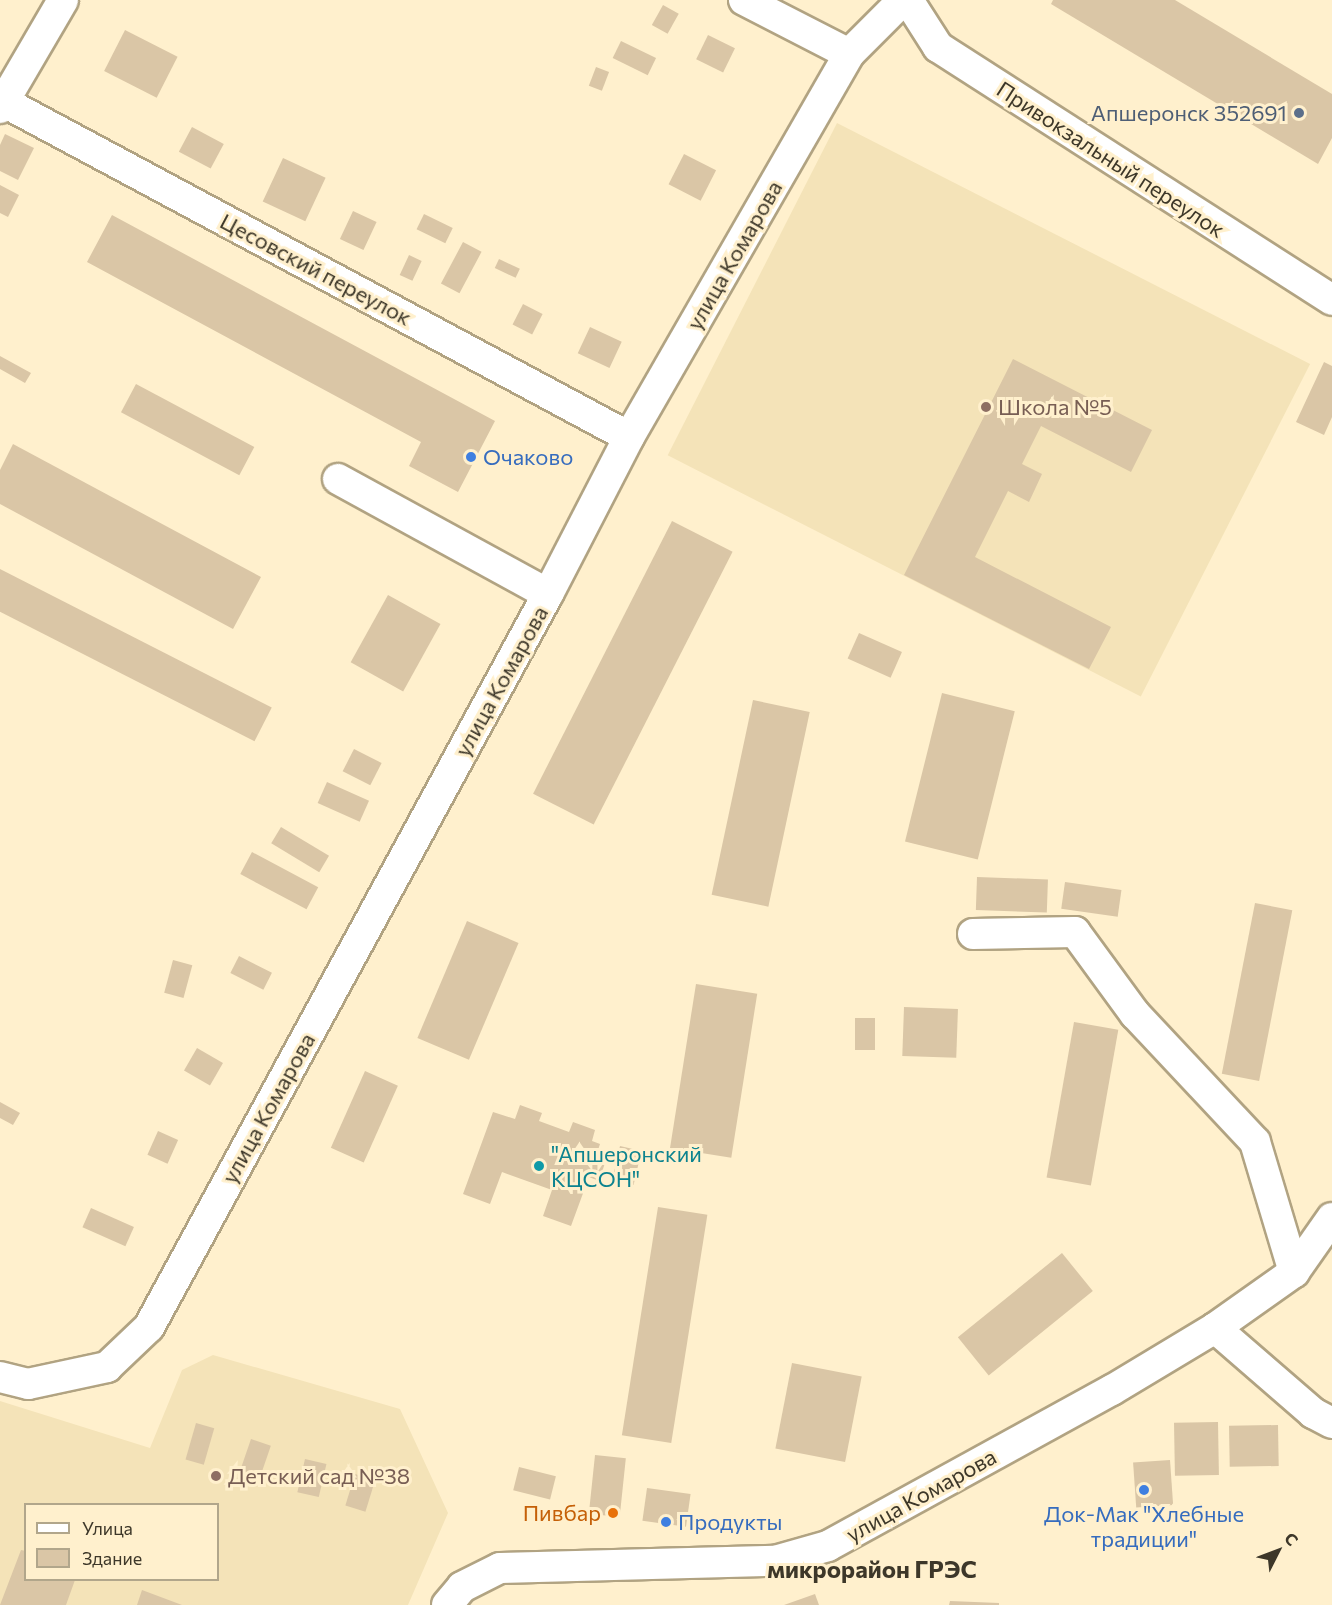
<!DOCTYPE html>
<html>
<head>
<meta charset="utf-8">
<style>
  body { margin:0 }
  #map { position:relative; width:1332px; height:1605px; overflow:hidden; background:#fff0cd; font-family:Commissioner,sans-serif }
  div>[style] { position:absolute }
  .built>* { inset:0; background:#f4e3b8; transform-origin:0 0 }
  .building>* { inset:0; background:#dac6a6; transform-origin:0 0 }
  .roads { filter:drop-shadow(2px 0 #b1a382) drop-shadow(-2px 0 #b1a382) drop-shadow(0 2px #b1a382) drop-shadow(0 -2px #b1a382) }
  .minor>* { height:30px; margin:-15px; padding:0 15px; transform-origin:15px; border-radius:15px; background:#fff }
  .dots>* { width:16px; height:16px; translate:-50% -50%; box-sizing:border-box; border:3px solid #fff0cd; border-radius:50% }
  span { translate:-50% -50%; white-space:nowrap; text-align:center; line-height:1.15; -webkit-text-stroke:6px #fff0cd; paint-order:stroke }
  .service-label { font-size:22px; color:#4e5e75 }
  .right { translate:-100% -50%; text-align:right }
  .street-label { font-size:22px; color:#3d3729 }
  .education-label { font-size:22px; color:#785e54 }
  .left { translate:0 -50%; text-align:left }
  .shop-label { font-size:22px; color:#366cbe }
  .culture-label { font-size:22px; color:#0d838f }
  .food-label { font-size:22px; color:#c56008 }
  .neighbourhood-label { font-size:24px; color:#3d3729; font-weight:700 }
  .legend { position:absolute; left:24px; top:1503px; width:195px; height:78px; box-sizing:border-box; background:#fff0cd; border:2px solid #b1a68b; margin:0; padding:8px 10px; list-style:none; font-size:18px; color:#3d3729 }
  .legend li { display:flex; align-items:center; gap:12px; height:30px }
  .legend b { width:30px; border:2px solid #b1a68b }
  .north { position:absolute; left:1248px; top:1521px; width:60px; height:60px; -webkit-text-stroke:4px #fff0cd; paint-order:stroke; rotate:48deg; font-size:16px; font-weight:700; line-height:24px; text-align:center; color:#3d3729 }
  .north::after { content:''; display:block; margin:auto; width:21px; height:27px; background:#3d3729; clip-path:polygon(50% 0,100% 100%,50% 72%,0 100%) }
</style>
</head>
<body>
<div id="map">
  <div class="built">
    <div style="left:837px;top:123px;width:531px;height:373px;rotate:27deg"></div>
    <div style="clip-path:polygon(evenodd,213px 1355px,400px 1409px,448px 1513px,408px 1605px,0 1605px,0 1401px,150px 1448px,182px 1370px,213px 1355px,26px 1504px,218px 1504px,218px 1580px,26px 1580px,26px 1504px)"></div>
  </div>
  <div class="building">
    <div style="clip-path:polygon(1053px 0,1175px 0,1332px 94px,1332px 138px,1318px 164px,1051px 4px)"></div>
    <div style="left:663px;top:5px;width:18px;height:23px;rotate:29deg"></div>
    <div style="left:125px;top:30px;width:59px;height:46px;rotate:27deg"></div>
    <div style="left:708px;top:35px;width:30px;height:27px;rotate:26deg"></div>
    <div style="left:621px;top:41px;width:39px;height:19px;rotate:26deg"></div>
    <div style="left:596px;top:67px;width:14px;height:20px;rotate:21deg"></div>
    <div style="left:192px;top:127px;width:36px;height:28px;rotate:28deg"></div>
    <div style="clip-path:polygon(5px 134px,34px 148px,18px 180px,0 171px,0 145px)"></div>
    <div style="left:684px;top:154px;width:36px;height:34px;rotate:27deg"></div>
    <div style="left:283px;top:158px;width:47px;height:48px;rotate:25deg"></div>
    <div style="clip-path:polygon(0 185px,19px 195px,8px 217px,0 213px)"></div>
    <div style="left:353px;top:211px;width:26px;height:31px;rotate:25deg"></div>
    <div style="left:424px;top:214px;width:32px;height:17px;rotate:26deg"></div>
    <div style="clip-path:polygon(112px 215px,495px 421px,458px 492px,409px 466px,421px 442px,87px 262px)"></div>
    <div style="left:463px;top:242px;width:21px;height:47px;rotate:28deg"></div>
    <div style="left:409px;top:255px;width:14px;height:22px;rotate:25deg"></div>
    <div style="left:499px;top:259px;width:23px;height:10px;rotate:25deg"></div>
    <div style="left:523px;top:304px;width:22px;height:23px;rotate:27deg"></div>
    <div style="left:590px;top:327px;width:35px;height:29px;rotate:25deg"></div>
    <div style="clip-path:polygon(0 356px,31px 373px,25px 383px,0 369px)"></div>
    <div style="clip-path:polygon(1013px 359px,1152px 430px,1131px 472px,1041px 426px,1022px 464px,1042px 474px,1029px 502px,1008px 491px,975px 557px,1111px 627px,1089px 669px,904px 575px)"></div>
    <div style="clip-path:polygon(1324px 362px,1332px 366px,1332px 417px,1324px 435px,1296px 422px)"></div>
    <div style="left:136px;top:384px;width:134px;height:32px;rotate:28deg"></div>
    <div style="clip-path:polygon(13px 444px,261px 577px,233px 629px,0 504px,0 470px)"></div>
    <div style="left:672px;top:521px;width:68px;height:306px;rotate:27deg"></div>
    <div style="left:0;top:569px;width:305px;height:38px;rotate:27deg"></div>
    <div style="left:388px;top:595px;width:60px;height:77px;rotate:29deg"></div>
    <div style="left:859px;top:633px;width:47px;height:28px;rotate:24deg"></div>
    <div style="left:942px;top:693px;width:75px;height:153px;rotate:14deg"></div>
    <div style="left:753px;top:700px;width:58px;height:199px;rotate:12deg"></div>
    <div style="left:354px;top:749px;width:31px;height:25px;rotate:27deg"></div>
    <div style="left:327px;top:782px;width:46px;height:23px;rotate:24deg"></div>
    <div style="left:281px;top:827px;width:56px;height:19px;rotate:31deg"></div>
    <div style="left:252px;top:852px;width:75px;height:25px;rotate:28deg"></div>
    <div style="left:977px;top:877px;width:71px;height:33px;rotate:2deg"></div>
    <div style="left:1065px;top:882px;width:57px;height:27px;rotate:8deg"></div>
    <div style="left:1255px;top:903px;width:38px;height:174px;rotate:11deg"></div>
    <div style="left:467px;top:921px;width:56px;height:127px;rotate:23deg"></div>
    <div style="left:239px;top:956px;width:37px;height:19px;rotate:27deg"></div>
    <div style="left:173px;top:960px;width:20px;height:34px;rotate:15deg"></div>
    <div style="left:696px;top:984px;width:62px;height:166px;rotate:9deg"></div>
    <div style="left:904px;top:1007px;width:54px;height:49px;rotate:2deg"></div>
    <div style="left:855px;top:1018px;width:20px;height:32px"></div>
    <div style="left:1074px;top:1022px;width:45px;height:158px;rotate:10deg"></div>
    <div style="left:197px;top:1048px;width:30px;height:26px;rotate:30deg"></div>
    <div style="left:365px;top:1071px;width:36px;height:84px;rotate:24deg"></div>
    <div style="clip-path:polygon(0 1102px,20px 1113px,13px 1125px,0 1118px)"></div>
    <div style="clip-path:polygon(520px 1105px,542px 1113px,539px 1121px,569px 1132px,573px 1122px,595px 1130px,592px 1141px,600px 1144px,596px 1156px,606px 1160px,599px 1181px,589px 1177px,571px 1226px,543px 1216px,552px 1190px,502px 1172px,490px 1204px,463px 1194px,493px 1112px,515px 1119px)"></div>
    <div style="left:158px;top:1131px;width:22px;height:26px;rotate:24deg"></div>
    <div style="left:620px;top:1146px;width:22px;height:35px;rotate:13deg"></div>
    <div style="left:658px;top:1207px;width:50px;height:231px;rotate:9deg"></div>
    <div style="left:91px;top:1208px;width:47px;height:21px;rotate:24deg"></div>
    <div style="left:1062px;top:1253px;width:49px;height:134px;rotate:51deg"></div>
    <div style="left:792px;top:1363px;width:71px;height:87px;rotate:11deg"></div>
    <div style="left:1218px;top:1422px;width:53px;height:44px;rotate:89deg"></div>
    <div style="left:196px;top:1423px;width:19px;height:38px;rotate:16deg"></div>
    <div style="left:1278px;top:1425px;width:41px;height:49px;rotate:89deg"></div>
    <div style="left:251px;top:1439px;width:21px;height:42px;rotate:19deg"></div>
    <div style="left:595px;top:1455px;width:31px;height:59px;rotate:6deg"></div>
    <div style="left:305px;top:1459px;width:22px;height:34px;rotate:13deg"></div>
    <div style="left:1170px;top:1460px;width:45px;height:37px;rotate:86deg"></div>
    <div style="left:519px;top:1467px;width:38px;height:24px;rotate:14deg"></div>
    <div style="left:355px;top:1474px;width:21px;height:33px;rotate:17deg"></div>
    <div style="left:647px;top:1488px;width:44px;height:33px;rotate:8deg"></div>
    <div style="clip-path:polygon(21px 1550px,26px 1551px,26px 1580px,75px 1580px,66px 1605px,0 1605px)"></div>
    <div style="clip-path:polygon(142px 1590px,182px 1605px,137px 1605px)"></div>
    <div style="clip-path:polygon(815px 1594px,819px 1605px,784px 1605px)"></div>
    <div style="clip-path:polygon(950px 1601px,999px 1603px,999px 1605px,949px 1605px)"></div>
  </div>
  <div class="roads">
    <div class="minor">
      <div style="left:744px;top:0;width:118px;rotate:27.2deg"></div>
      <div style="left:908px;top:0;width:56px;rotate:57.4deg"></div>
      <div style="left:938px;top:47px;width:468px;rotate:32.7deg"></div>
      <div style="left:4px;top:102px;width:709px;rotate:28.19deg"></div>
      <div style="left:0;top:108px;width:125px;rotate:-59.7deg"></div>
      <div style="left:338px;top:479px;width:239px;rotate:28.7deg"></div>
      <div style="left:973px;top:934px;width:102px;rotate:-1.1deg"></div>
      <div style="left:1075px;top:932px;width:102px;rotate:53.8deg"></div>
      <div style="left:1135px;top:1014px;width:175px;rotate:46.8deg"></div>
      <div style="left:1255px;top:1142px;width:136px;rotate:73.3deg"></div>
      <div style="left:1215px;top:1328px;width:130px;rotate:40.9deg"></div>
      <div style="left:1313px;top:1413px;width:21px;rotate:28deg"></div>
      <div style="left:0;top:1377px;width:29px;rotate:14deg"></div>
      <div style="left:28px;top:1384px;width:81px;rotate:-12.1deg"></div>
      <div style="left:107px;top:1367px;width:58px;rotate:-43.6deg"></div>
      <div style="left:149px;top:1327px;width:835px;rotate:-61.44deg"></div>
      <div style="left:548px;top:594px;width:177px;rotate:-62.7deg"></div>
      <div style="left:629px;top:437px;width:442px;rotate:-60.1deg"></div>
      <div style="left:849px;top:54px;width:76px;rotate:-45deg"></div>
      <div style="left:447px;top:1605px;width:23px;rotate:-50deg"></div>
      <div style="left:462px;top:1587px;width:42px;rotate:-26.6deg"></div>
      <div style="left:500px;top:1568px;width:275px;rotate:-1.5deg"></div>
      <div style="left:775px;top:1561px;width:55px;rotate:-15.8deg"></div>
      <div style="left:828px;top:1546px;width:324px;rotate:-28.8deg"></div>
      <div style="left:1112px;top:1390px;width:120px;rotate:-31deg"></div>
      <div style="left:1215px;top:1328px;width:97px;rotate:-35.3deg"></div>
      <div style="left:1294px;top:1272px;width:66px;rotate:-54.9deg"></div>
    </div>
  </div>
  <div class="dots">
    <div style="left:1299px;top:113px;background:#5c6f8a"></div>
    <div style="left:986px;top:407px;background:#8d6e63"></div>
    <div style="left:471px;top:457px;background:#3f7fe0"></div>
    <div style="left:539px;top:1166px;background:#0f9aa8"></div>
    <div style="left:216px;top:1476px;background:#8d6e63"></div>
    <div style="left:1144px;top:1490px;background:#3f7fe0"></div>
    <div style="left:613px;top:1513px;background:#e8710a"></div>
    <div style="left:666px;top:1522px;background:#3f7fe0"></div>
  </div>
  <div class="service-label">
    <span class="right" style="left:1287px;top:113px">Апшеронск 352691</span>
  </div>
  <div class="street-label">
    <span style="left:1111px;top:159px;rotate:33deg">Привокзальный переулок</span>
    <span style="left:734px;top:255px;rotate:-60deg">улица Комарова</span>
    <span style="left:316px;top:269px;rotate:28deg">Цесовский переулок</span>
    <span style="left:501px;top:681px;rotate:-61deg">улица Комарова</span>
    <span style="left:268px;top:1108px;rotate:-61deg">улица Комарова</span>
    <span style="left:921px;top:1495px;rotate:-29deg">улица Комарова</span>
  </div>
  <div class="education-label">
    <span class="left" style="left:998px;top:407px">Школа №5</span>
    <span class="left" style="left:228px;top:1476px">Детский сад №38</span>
  </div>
  <div class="shop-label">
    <span class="left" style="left:483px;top:457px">Очаково</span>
    <span style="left:1144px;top:1526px">Док-Мак "Хлебные<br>традиции"</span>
    <span class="left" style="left:678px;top:1522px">Продукты</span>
  </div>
  <div class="culture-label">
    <span class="left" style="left:551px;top:1166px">"Апшеронский<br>КЦСОН"</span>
  </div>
  <div class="food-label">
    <span class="right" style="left:601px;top:1513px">Пивбар</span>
  </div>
  <div class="neighbourhood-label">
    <span style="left:872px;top:1569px">микрорайон ГРЭС</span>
  </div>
  <ul class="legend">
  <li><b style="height:8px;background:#fff"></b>Улица</li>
  <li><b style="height:16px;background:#dac6a6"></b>Здание</li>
  </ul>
  <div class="north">С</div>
</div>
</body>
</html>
